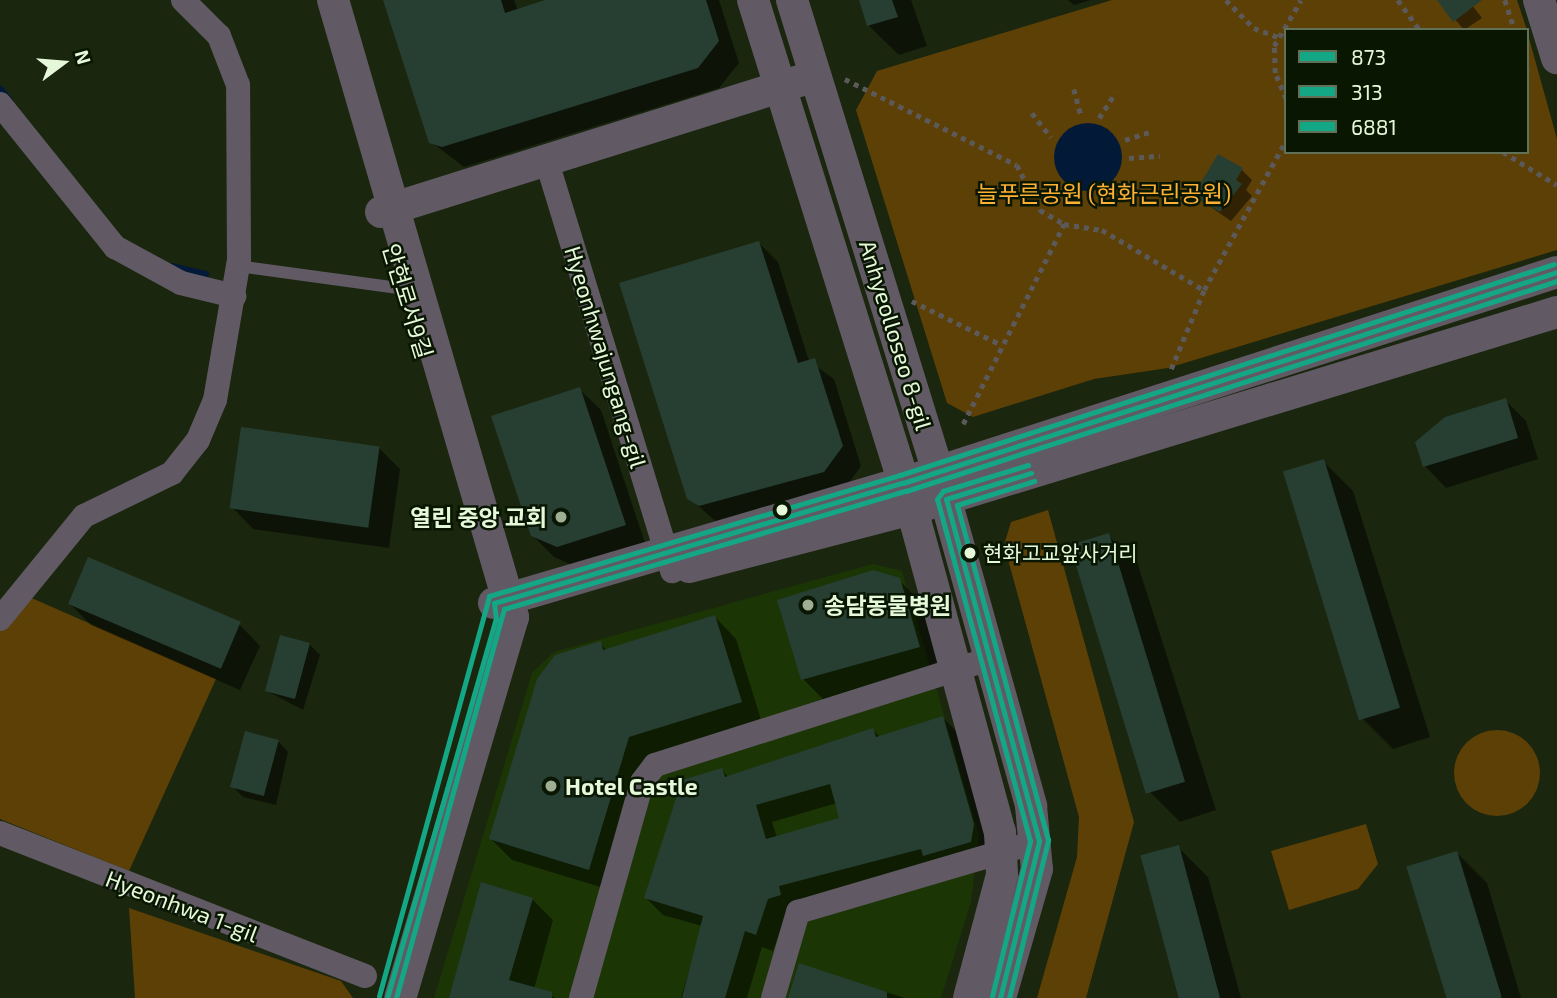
<!DOCTYPE html>
<html>
<head>
<meta charset="utf-8">
<style>
  body { margin:0 }
  #map { position:relative; width:1557px; height:998px; overflow:hidden; background:#1a260e; font-family:"Exo 2","Noto Sans KR",sans-serif }
  div>[style] { position:absolute }
  .built>* { inset:0; background:#1c3505 }
  .green>* { inset:0; background:#5d4006 }
  .round { border-radius:50% }
  .water>* { inset:0; background:#021a37 }
  .shadow>* { inset:0; background:#0007 }
  .stream>* { height:7px; margin:-3.5px; padding:0 3.5px; transform-origin:3.5px; border-radius:3.5px; background:#021a37 }
  .building>* { inset:0; background:#273f33; transform-origin:0 0 }
  .path>* { height:4.5px; margin-top:-2.25px; transform-origin:0; background:repeating-linear-gradient(90deg,#5b595a 0 5px,transparent 0 10px) }
  .service>* { height:12px; margin:-6px; padding:0 6px; transform-origin:6px; border-radius:6px; background:#615a65 }
  .minor>* { height:24px; margin:-12px; padding:0 12px; transform-origin:12px; border-radius:12px; background:#615a65 }
  .tertiary>* { height:32px; margin:-16px; padding:0 16px; transform-origin:16px; border-radius:16px; background:#615a65 }
  .bus-1>* { height:5px; margin:-2.5px; padding:0 2.5px; transform-origin:2.5px; border-radius:2.5px; background:#13a785 }
  .bus-2>* { height:5px; margin:-2.5px; padding:0 2.5px; transform-origin:2.5px; border-radius:2.5px; background:#13a785 }
  .bus-3>* { height:5px; margin:-2.5px; padding:0 2.5px; transform-origin:2.5px; border-radius:2.5px; background:#13a785 }
  .dots>* { width:19px; height:19px; translate:-50% -50%; box-sizing:border-box; border:4px solid #091602; border-radius:50% }
  span { translate:-50% -50%; white-space:nowrap; text-align:center; line-height:1.15; -webkit-text-stroke:5px #091602; paint-order:stroke }
  .bus-label { font-size:21px; color:#e5f9da }
  .left { translate:0 -50%; text-align:left }
  .park-label { font-size:23px; color:#fdb034 }
  .street-label { font-size:23px; color:#e5f9da }
  .poi-label { font-size:23px; color:#e5f9da; font-weight:700 }
  .right { translate:-100% -50%; text-align:right }
  .legend { position:absolute; left:1284px; top:28px; width:245px; height:126px; box-sizing:border-box; background:#091602; border:2px solid #617158; margin:0; padding:9px 12px; list-style:none; font-size:21px; color:#e5f9da }
  .legend li { display:flex; align-items:center; gap:14px; height:35px }
  .legend b { width:35px; border:2px solid #617158 }
  .north { position:absolute; left:28px; top:28px; width:70px; height:70px; -webkit-text-stroke:5px #091602; paint-order:stroke; rotate:74deg; font-size:19px; font-weight:700; line-height:28px; text-align:center; color:#e5f9da }
  .north::after { content:''; display:block; margin:auto; width:24px; height:32px; background:#e5f9da; clip-path:polygon(50% 0,100% 100%,50% 72%,0 100%) }
</style>
</head>
<body>
<div id="map">
  <div class="built">
    <div style="clip-path:polygon(873px 564px,902px 571px,979px 835px,971px 902px,941px 998px,434px 998px,532px 673px,554px 652px)"></div>
  </div>
  <div class="green">
    <div style="clip-path:polygon(1112px 0,1517px 0,1527px 30px,1286px 30px,1286px 152px,1527px 152px,1527px 31px,1557px 139px,1557px 250px,1168px 368px,1094px 379px,973px 417px,947px 403px,856px 110px,877px 71px)"></div>
    <div style="clip-path:polygon(1048px 510px,1134px 822px,1086px 998px,1037px 998px,1077px 857px,1079px 817px,1004px 545px,1011px 522px)"></div>
    <div style="clip-path:polygon(27px 596px,216px 679px,129px 871px,0 819px,0 630px)"></div>
    <div class="round" style="left:1454px;top:730px;width:86px;height:86px"></div>
    <div style="clip-path:polygon(1366px 824px,1378px 864px,1358px 889px,1289px 910px,1271px 851px)"></div>
    <div style="clip-path:polygon(129px 908px,341px 981px,353px 998px,135px 998px)"></div>
  </div>
  <div class="water">
    <div class="round" style="left:1054px;top:123px;width:68px;height:68px"></div>
  </div>
  <div class="shadow">
    <div style="clip-path:polygon(385px 0,514px 0,518px 11px,551px 0,719px 0,739px 63px,719px 88px,464px 167px,431px 142px)"></div>
    <div style="clip-path:polygon(861px 0,911px 0,927px 46px,899px 55px,869px 26px)"></div>
    <div style="clip-path:polygon(1068px 0,1091px 0,1074px 5px)"></div>
    <div style="clip-path:polygon(1439px 0,1468px 0,1482px 18px,1464px 30px)"></div>
    <div style="clip-path:polygon(1241px 169px,1252px 180px,1246px 190px,1252px 196px,1231px 221px,1195px 196px)"></div>
    <div style="clip-path:polygon(759px 243px,778px 262px,809px 361px,834px 379px,861px 466px,843px 491px,719px 524px,689px 498px)"></div>
    <div style="clip-path:polygon(579px 389px,601px 410px,646px 546px,579px 568px,554px 557px,532px 535px)"></div>
    <div style="clip-path:polygon(1505px 400px,1526px 421px,1538px 459px,1446px 488px,1425px 466px)"></div>
    <div style="clip-path:polygon(379px 448px,400px 469px,389px 548px,253px 529px,232px 507px)"></div>
    <div style="clip-path:polygon(1323px 461px,1353px 491px,1430px 737px,1393px 749px,1363px 719px)"></div>
    <div style="clip-path:polygon(1108px 535px,1138px 565px,1216px 810px,1180px 822px,1150px 792px)"></div>
    <div style="clip-path:polygon(899px 580px,920px 601px,940px 668px,824px 700px,803px 679px)"></div>
    <div style="clip-path:polygon(70px 604px,239px 624px,260px 646px,240px 690px,91px 625px)"></div>
    <div style="clip-path:polygon(715px 617px,736px 639px,762px 723px,650px 758px,610px 890px,512px 860px,491px 839px,600px 643px,607px 651px)"></div>
    <div style="clip-path:polygon(309px 644px,320px 655px,303px 710px,267px 691px)"></div>
    <div style="clip-path:polygon(evenodd,943px 718px,960px 735px,991px 843px,785px 916px,773px 951px,762px 947px,747px 998px,681px 998px,702px 926px,663px 915px,646px 898px,722px 770px,729px 778px,873px 730px,880px 737px,943px 718px,837px 803px,842px 819px,777px 838px,772px 822px,837px 803px)"></div>
    <div style="clip-path:polygon(278px 741px,288px 752px,276px 805px,243px 797px,233px 787px)"></div>
    <div style="clip-path:polygon(1178px 847px,1208px 877px,1241px 998px,1180px 998px)"></div>
    <div style="clip-path:polygon(1457px 853px,1487px 883px,1521px 998px,1448px 998px)"></div>
    <div style="clip-path:polygon(532px 899px,553px 920px,534px 989px,556px 998px,451px 998px)"></div>
    <div style="clip-path:polygon(800px 965px,905px 998px,791px 998px)"></div>
  </div>
  <div class="stream">
    <div style="left:0;top:89px;width:14px;rotate:51deg"></div>
    <div style="left:171px;top:266px;width:35px;rotate:13deg"></div>
  </div>
  <div class="building">
    <div style="clip-path:polygon(383px 0,501px 0,505px 13px,545px 0,706px 0,719px 41px,698px 68px,442px 147px,429px 143px)"></div>
    <div style="clip-path:polygon(859px 0,892px 0,898px 17px,867px 26px)"></div>
    <div style="clip-path:polygon(1437px 0,1482px 0,1453px 22px)"></div>
    <div style="clip-path:polygon(1218px 154px,1243px 168px,1236px 180px,1242px 184px,1220px 212px,1193px 196px)"></div>
    <div style="clip-path:polygon(759px 241px,798px 363px,815px 358px,843px 446px,824px 472px,699px 506px,687px 499px,619px 283px)"></div>
    <div style="clip-path:polygon(580px 387px,626px 525px,557px 547px,531px 536px,491px 416px)"></div>
    <div style="clip-path:polygon(1506px 398px,1518px 438px,1423px 467px,1415px 442px,1445px 417px)"></div>
    <div style="left:241px;top:427px;width:140px;height:82px;rotate:8deg"></div>
    <div style="left:1324px;top:459px;width:260px;height:43px;rotate:73deg"></div>
    <div style="left:1109px;top:533px;width:260px;height:41px;rotate:73deg"></div>
    <div style="left:88px;top:557px;width:166px;height:51px;rotate:23deg"></div>
    <div style="clip-path:polygon(873px 570px,900px 578px,920px 647px,801px 680px,777px 600px)"></div>
    <div style="clip-path:polygon(715px 615px,742px 702px,629px 737px,589px 870px,489px 839px,537px 679px,555px 655px,601px 641px,603px 650px)"></div>
    <div style="left:280px;top:635px;width:31px;height:58px;rotate:15deg"></div>
    <div style="clip-path:polygon(evenodd,943px 716px,974px 824px,971px 842px,923px 856px,921px 849px,779px 886px,781px 895px,768px 899px,756px 935px,745px 931px,725px 998px,682px 998px,703px 916px,644px 898px,682px 780px,722px 768px,725px 777px,873px 728px,876px 737px,943px 716px,830px 784px,839px 818px,766px 839px,756px 805px,830px 784px)"></div>
    <div style="left:245px;top:731px;width:35px;height:58px;rotate:15deg"></div>
    <div style="left:1179px;top:845px;width:158px;height:40px;rotate:75deg"></div>
    <div style="left:1457px;top:851px;width:153px;height:53px;rotate:73deg"></div>
    <div style="clip-path:polygon(481px 882px,533px 898px,509px 980px,552px 992px,552px 998px,449px 998px)"></div>
    <div style="clip-path:polygon(799px 963px,887px 992px,887px 998px,788px 998px)"></div>
  </div>
  <div class="path">
    <div style="left:1226px;top:0;width:40px;rotate:45deg"></div>
    <div style="left:1254px;top:28px;width:25px;rotate:21deg"></div>
    <div style="left:1398px;top:0;width:37px;rotate:54deg"></div>
    <div style="left:1505px;top:0;width:32px;rotate:72deg"></div>
    <div style="left:1527px;top:68px;width:6px;rotate:90deg"></div>
    <div style="left:845px;top:79px;width:192px;rotate:26.6deg"></div>
    <div style="left:1017px;top:165px;width:51px;rotate:62.9deg"></div>
    <div style="left:1040px;top:210px;width:28px;rotate:30deg"></div>
    <div style="left:1064px;top:224px;width:38px;rotate:9deg"></div>
    <div style="left:1102px;top:230px;width:118px;rotate:30.5deg"></div>
    <div style="left:1074px;top:89px;width:28px;rotate:75deg"></div>
    <div style="left:1286px;top:99px;width:28px;rotate:-113deg"></div>
    <div style="left:1275px;top:73px;width:27px;rotate:-92deg"></div>
    <div style="left:1274px;top:46px;width:53px;rotate:-59.6deg"></div>
    <div style="left:1032px;top:113px;width:31px;rotate:52deg"></div>
    <div style="left:1099px;top:118px;width:30px;rotate:-57deg"></div>
    <div style="left:1125px;top:140px;width:28px;rotate:-18deg"></div>
    <div style="left:1503px;top:152px;width:63px;rotate:31.4deg"></div>
    <div style="left:1129px;top:158px;width:31px;rotate:-4deg"></div>
    <div style="left:912px;top:301px;width:100px;rotate:26.1deg"></div>
    <div style="left:1171px;top:369px;width:86px;rotate:-67.3deg"></div>
    <div style="left:1204px;top:290px;width:171px;rotate:-61.3deg"></div>
    <div style="left:963px;top:424px;width:224px;rotate:-63.2deg"></div>
  </div>
  <div class="service">
    <div style="left:238px;top:266px;width:169px;rotate:7.8deg"></div>
  </div>
  <div class="minor">
    <div style="left:0;top:104px;width:184px;rotate:51.2deg"></div>
    <div style="left:115px;top:247px;width:75px;rotate:28.6deg"></div>
    <div style="left:181px;top:283px;width:55px;rotate:13.8deg"></div>
    <div style="left:547px;top:162px;width:428px;rotate:73deg"></div>
    <div style="left:0;top:619px;width:133px;rotate:-50.8deg"></div>
    <div style="left:84px;top:516px;width:98px;rotate:-26deg"></div>
    <div style="left:172px;top:473px;width:42px;rotate:-51.8deg"></div>
    <div style="left:198px;top:440px;width:43px;rotate:-67deg"></div>
    <div style="left:215px;top:400px;width:143px;rotate:-80.3deg"></div>
    <div style="left:239px;top:259px;width:174px;rotate:-90.3deg"></div>
    <div style="left:238px;top:85px;width:53px;rotate:-111.2deg"></div>
    <div style="left:219px;top:36px;width:51px;rotate:-135deg"></div>
    <div style="left:0;top:833px;width:392px;rotate:21.4deg"></div>
    <div style="left:581px;top:998px;width:224px;rotate:-74.2deg"></div>
    <div style="left:642px;top:782px;width:21px;rotate:-53deg"></div>
    <div style="left:655px;top:765px;width:355px;rotate:-17.6deg"></div>
    <div style="left:773px;top:998px;width:90px;rotate:-73.8deg"></div>
    <div style="left:798px;top:912px;width:251px;rotate:-16.4deg"></div>
  </div>
  <div class="tertiary">
    <div style="left:333px;top:0;width:643px;rotate:73.74deg"></div>
    <div style="left:513px;top:617px;width:397px;rotate:106.5deg"></div>
    <div style="left:753px;top:0;width:533px;rotate:72.65deg"></div>
    <div style="left:912px;top:509px;width:335px;rotate:74.8deg"></div>
    <div style="left:1000px;top:832px;width:43px;rotate:87.3deg"></div>
    <div style="left:1002px;top:875px;width:127px;rotate:105deg"></div>
    <div style="left:792px;top:0;width:494px;rotate:72.8deg"></div>
    <div style="left:938px;top:472px;width:347px;rotate:74.4deg"></div>
    <div style="left:1031px;top:806px;width:63px;rotate:84.6deg"></div>
    <div style="left:1037px;top:869px;width:134px;rotate:106deg"></div>
    <div style="left:1539px;top:0;width:61px;rotate:72.8deg"></div>
    <div style="left:381px;top:212px;width:439px;rotate:-17.4deg"></div>
    <div style="left:689px;top:567px;width:230px;rotate:-14.6deg"></div>
    <div style="left:912px;top:509px;width:674px;rotate:-16.98deg"></div>
    <div style="left:494px;top:603px;width:426px;rotate:-16.4deg"></div>
    <div style="left:903px;top:483px;width:687px;rotate:-17.88deg"></div>
  </div>
  <div class="bus-1">
    <div style="left:387px;top:998px;width:394px;rotate:-74deg"></div>
    <div style="left:496px;top:619px;width:16px;rotate:-97deg"></div>
    <div style="left:494px;top:603px;width:426px;rotate:-16.4deg"></div>
    <div style="left:903px;top:483px;width:687px;rotate:-17.88deg"></div>
    <div style="left:1000px;top:998px;width:162px;rotate:-76deg"></div>
    <div style="left:1039px;top:841px;width:354px;rotate:-105.2deg"></div>
    <div style="left:946px;top:499px;width:89px;rotate:-17deg"></div>
  </div>
  <div class="bus-2">
    <div style="left:396px;top:998px;width:404px;rotate:-74.5deg"></div>
    <div style="left:504px;top:609px;width:419px;rotate:-16.4deg"></div>
    <div style="left:906px;top:491px;width:684px;rotate:-17.88deg"></div>
    <div style="left:1009px;top:998px;width:163px;rotate:-76.1deg"></div>
    <div style="left:1048px;top:840px;width:347px;rotate:-105.2deg"></div>
    <div style="left:957px;top:505px;width:81px;rotate:-17.3deg"></div>
  </div>
  <div class="bus-3">
    <div style="left:379px;top:996px;width:415px;rotate:-74.6deg"></div>
    <div style="left:489px;top:596px;width:428px;rotate:-16.4deg"></div>
    <div style="left:900px;top:475px;width:687px;rotate:-17.88deg"></div>
    <div style="left:992px;top:996px;width:160px;rotate:-76.2deg"></div>
    <div style="left:1030px;top:841px;width:354px;rotate:-105.2deg"></div>
    <div style="left:937px;top:499px;width:10px;rotate:-53deg"></div>
    <div style="left:943px;top:491px;width:89px;rotate:-17deg"></div>
  </div>
  <div class="dots">
    <div style="left:782px;top:510px;background:#e5f9da"></div>
    <div style="left:561px;top:517px;background:#9eaf93"></div>
    <div style="left:970px;top:553px;background:#e5f9da"></div>
    <div style="left:808px;top:605px;background:#9eaf93"></div>
    <div style="left:551px;top:786px;background:#9eaf93"></div>
  </div>
  <div class="bus-label">
    <span class="left" style="left:983px;top:553px">현화고교앞사거리</span>
  </div>
  <div class="park-label">
    <span style="left:1104px;top:193px">늘푸른공원 (현화근린공원)</span>
  </div>
  <div class="street-label">
    <span style="left:408px;top:301px;rotate:73deg">안현로서9길</span>
    <span style="left:896px;top:335px;rotate:73deg">Anhyeolloseo 8-gil</span>
    <span style="left:606px;top:357px;rotate:73deg">Hyeonhwajungang-gil</span>
    <span style="left:182px;top:906px;rotate:21deg">Hyeonhwa 1-gil</span>
  </div>
  <div class="poi-label">
    <span class="right" style="left:547px;top:517px">열린 중앙 교회</span>
    <span class="left" style="left:824px;top:605px">송담동물병원</span>
    <span class="left" style="left:565px;top:786px">Hotel Castle</span>
  </div>
  <ul class="legend">
  <li><b style="height:9px;background:#13a785"></b>873</li>
  <li><b style="height:9px;background:#13a785"></b>313</li>
  <li><b style="height:9px;background:#13a785"></b>6881</li>
  </ul>
  <div class="north">N</div>
</div>
</body>
</html>
